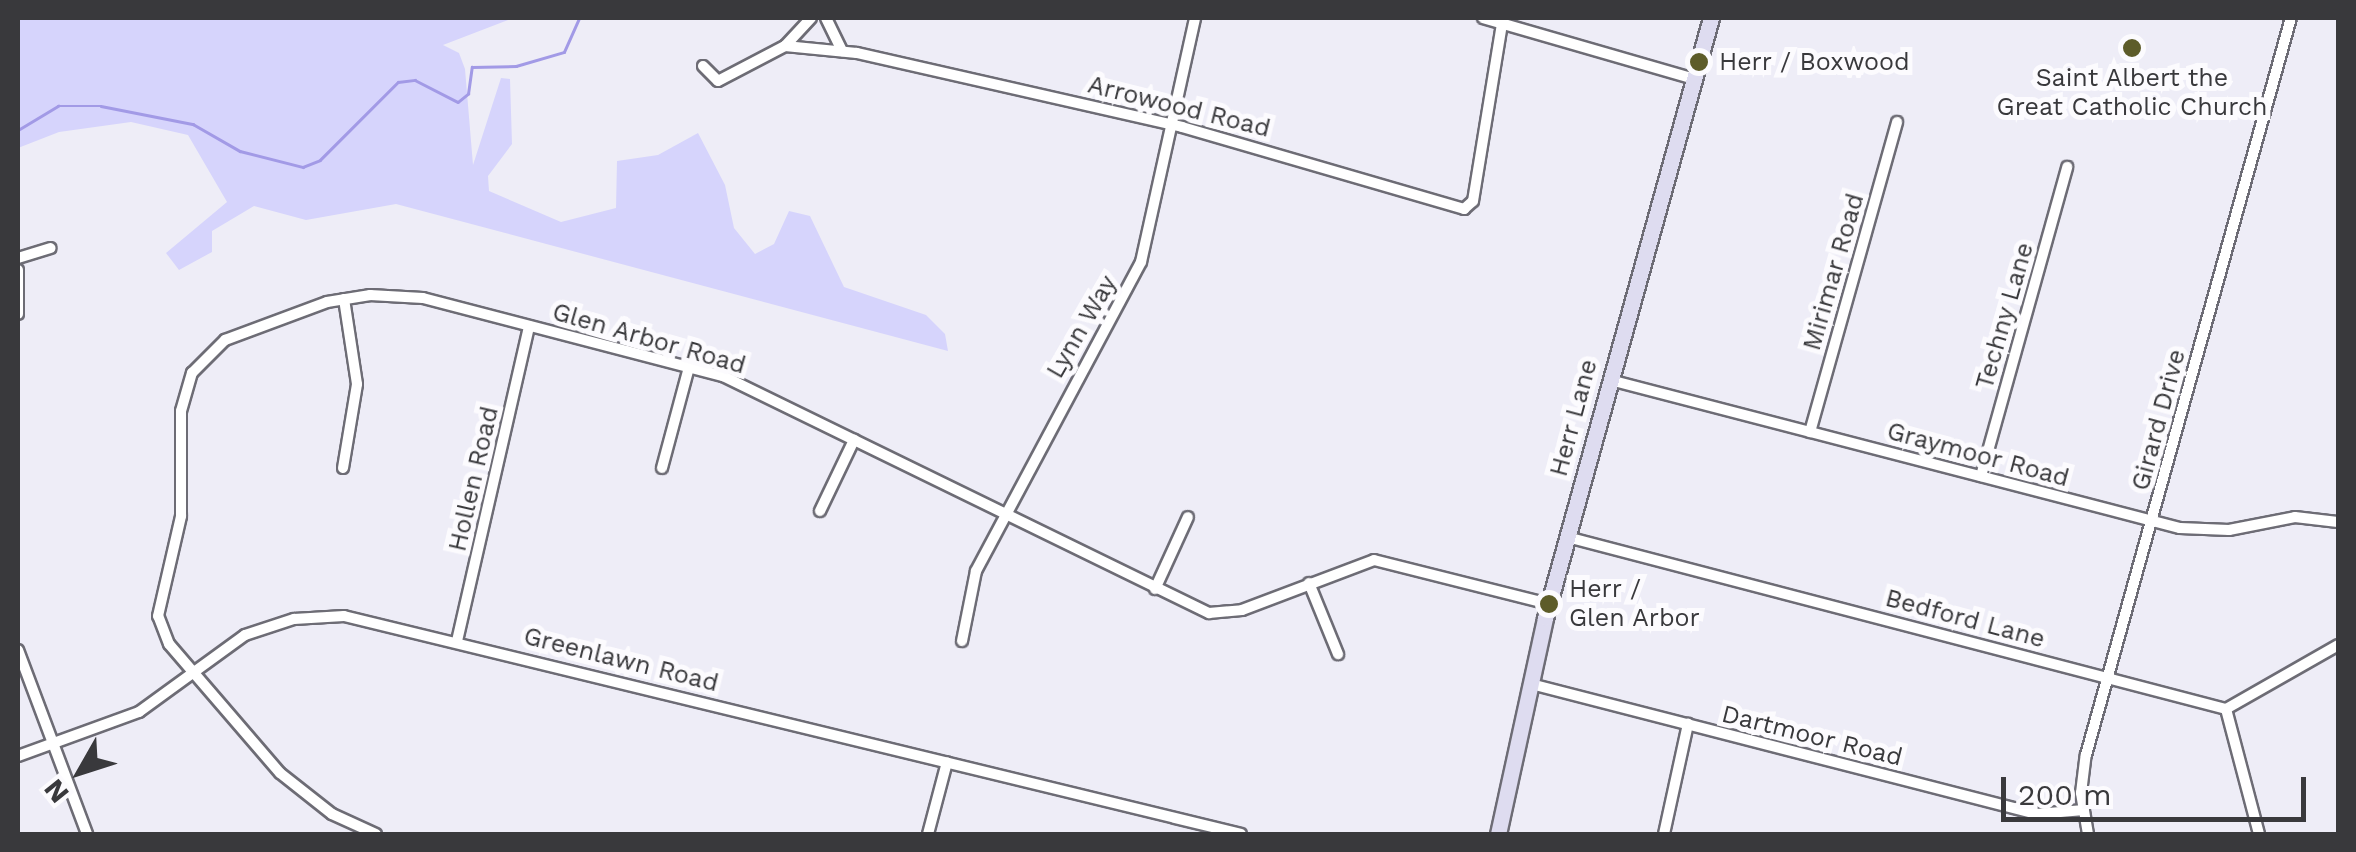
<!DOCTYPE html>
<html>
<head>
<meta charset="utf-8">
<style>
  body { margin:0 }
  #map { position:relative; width:2356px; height:852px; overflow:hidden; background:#eeedf7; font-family:"Work Sans",sans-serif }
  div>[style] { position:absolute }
  .green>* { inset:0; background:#d6d4fc }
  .stream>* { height:2.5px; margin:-1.25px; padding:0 1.25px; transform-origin:1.25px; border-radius:1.25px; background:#a29ae6 }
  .roads { filter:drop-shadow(2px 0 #6d6c75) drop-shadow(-2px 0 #6d6c75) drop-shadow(0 2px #6d6c75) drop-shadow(0 -2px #6d6c75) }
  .minor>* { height:10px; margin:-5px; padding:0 5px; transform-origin:5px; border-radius:5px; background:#fff }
  .secondary>* { height:15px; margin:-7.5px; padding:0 7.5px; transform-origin:7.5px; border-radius:7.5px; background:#dedcf0 }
  .dots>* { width:28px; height:28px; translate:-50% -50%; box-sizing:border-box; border:5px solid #fcfbfe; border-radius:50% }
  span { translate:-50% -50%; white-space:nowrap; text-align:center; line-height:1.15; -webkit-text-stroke:10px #fcfbfe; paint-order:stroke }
  .poi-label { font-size:25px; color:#39393c }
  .left { translate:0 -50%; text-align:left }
  .street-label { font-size:25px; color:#39393c }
  .frame { position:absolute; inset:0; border:20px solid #39393c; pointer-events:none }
  .north { position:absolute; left:30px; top:722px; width:100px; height:100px; -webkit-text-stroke:8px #fcfbfe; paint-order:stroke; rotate:231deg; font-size:28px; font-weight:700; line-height:40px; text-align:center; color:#39393c }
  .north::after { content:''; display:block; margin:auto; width:35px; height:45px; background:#39393c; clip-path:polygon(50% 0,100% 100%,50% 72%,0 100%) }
  .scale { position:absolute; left:2001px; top:777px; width:305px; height:45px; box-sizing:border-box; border:5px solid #39393c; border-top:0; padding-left:12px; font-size:30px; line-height:35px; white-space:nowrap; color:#39393c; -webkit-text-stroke:8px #fcfbfe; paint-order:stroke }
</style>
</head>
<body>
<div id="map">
  <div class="green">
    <div style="clip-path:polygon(18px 18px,513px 18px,443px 45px,459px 53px,465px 69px,473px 165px,501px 78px,510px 79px,512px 144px,488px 176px,489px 191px,561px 222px,616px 208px,617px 161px,658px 155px,698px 133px,725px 185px,734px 228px,755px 254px,774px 244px,789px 211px,810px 216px,844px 287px,926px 315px,945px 334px,948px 351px,396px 204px,306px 220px,254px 206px,212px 231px,212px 252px,179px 270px,166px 253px,227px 202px,188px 135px,131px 122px,59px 132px,18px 148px)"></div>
  </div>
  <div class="stream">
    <div style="left:18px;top:130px;width:47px;rotate:-31deg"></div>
    <div style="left:58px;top:106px;width:43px"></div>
    <div style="left:101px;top:106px;width:94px;rotate:11.1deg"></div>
    <div style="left:193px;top:124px;width:54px;rotate:29.9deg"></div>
    <div style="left:240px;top:151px;width:65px;rotate:14.3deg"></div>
    <div style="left:303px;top:167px;width:18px;rotate:-22deg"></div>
    <div style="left:320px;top:160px;width:110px;rotate:-45deg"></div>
    <div style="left:398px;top:82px;width:17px;rotate:-7deg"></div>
    <div style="left:415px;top:80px;width:48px;rotate:27.1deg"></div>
    <div style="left:458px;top:102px;width:13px;rotate:-39deg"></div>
    <div style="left:468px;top:94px;width:27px;rotate:-82deg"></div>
    <div style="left:472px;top:67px;width:44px;rotate:-1.3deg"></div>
    <div style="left:516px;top:66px;width:50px;rotate:-16.3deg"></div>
    <div style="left:564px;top:52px;width:37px;rotate:-66deg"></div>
  </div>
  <div class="roads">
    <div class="minor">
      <div style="left:826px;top:18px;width:37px;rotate:64deg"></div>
      <div style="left:1483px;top:18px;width:220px;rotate:16.1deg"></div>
      <div style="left:785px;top:46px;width:38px;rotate:-47deg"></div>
      <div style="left:703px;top:66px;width:21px;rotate:45deg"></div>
      <div style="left:718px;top:81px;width:76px;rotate:-27.6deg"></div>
      <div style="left:785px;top:46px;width:72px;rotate:5.6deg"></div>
      <div style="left:857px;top:53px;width:333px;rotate:12.8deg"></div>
      <div style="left:1182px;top:127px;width:294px;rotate:16.2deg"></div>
      <div style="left:1464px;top:209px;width:12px;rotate:-42deg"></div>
      <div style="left:1473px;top:201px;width:180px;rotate:-80.7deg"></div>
      <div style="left:18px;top:258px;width:34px;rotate:-17deg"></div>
      <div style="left:18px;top:270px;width:44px;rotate:90deg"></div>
      <div style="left:1610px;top:380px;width:589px;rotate:14.56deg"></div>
      <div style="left:2180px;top:528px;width:49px;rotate:2.3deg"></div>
      <div style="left:2229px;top:530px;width:67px;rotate:-11.1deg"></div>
      <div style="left:2295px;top:517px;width:43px;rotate:6.6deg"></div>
      <div style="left:1810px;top:432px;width:322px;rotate:-74.3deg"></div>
      <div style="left:343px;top:468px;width:85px;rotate:-80.5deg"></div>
      <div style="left:357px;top:384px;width:86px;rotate:-98.7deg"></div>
      <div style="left:662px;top:468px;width:105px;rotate:-75deg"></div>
      <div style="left:1981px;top:476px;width:321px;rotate:-74.4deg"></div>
      <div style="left:820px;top:511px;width:79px;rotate:-64.4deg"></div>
      <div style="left:1567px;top:537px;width:681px;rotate:14.63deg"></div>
      <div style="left:2226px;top:709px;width:129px;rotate:75.2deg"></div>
      <div style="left:1309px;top:583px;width:77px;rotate:67.8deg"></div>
      <div style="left:1155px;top:589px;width:79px;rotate:-65.4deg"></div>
      <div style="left:457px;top:641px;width:323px;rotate:-77.1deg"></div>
      <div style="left:962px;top:641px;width:71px;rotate:-78.7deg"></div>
      <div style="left:976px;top:571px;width:350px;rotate:-61.9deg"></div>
      <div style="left:1141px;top:262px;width:250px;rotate:-77.5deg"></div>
      <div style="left:18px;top:650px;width:197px;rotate:69.4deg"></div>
      <div style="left:1531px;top:684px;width:522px;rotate:14.41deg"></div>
      <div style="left:2037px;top:814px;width:47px;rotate:-4.9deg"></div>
      <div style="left:2226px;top:709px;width:129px;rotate:-29.7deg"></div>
      <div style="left:18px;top:756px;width:129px;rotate:-20deg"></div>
      <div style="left:139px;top:712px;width:131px;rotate:-36deg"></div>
      <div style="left:245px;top:635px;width:52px;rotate:-18.1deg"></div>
      <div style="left:294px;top:619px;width:50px;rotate:-3.4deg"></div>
      <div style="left:344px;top:616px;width:923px;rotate:13.66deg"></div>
      <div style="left:376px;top:834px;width:48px;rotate:-155.6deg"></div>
      <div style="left:332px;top:814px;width:66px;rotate:-141.7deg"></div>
      <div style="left:280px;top:773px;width:170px;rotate:-130.7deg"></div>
      <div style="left:169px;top:644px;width:30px;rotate:-111deg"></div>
      <div style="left:158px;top:616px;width:103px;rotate:-77deg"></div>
      <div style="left:181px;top:516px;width:105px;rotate:-90deg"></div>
      <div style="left:181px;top:411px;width:40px;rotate:-74deg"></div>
      <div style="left:192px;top:373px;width:47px;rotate:-45deg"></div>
      <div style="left:225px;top:340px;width:109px;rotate:-20.4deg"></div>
      <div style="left:327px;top:302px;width:44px;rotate:-9.2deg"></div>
      <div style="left:370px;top:295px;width:53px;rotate:3.2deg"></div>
      <div style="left:423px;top:298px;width:310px;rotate:14.6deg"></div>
      <div style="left:723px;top:376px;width:541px;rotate:26deg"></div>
      <div style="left:1209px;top:613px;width:33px;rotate:-5deg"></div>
      <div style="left:1242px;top:610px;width:141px;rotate:-20.7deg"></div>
      <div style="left:1374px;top:560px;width:180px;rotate:14.1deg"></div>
      <div style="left:928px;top:834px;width:74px;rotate:-75.2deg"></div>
      <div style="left:1664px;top:834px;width:113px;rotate:-77.7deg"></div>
      <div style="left:2088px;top:834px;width:42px;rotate:-99.7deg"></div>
      <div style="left:2081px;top:793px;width:38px;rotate:-83deg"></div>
      <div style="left:2086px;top:755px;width:765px;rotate:-74.46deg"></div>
    </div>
    <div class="secondary">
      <div style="left:1498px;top:834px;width:221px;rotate:-77.7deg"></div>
      <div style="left:1545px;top:618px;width:623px;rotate:-74.54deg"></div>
    </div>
  </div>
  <div class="dots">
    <div style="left:2132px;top:48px;background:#5d5c29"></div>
    <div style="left:1699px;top:62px;background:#5d5c29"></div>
    <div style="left:1549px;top:604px;background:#5d5c29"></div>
  </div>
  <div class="poi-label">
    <span class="left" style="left:1719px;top:62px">Herr / Boxwood</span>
    <span style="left:2132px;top:93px">Saint Albert the<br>Great Catholic Church</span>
    <span class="left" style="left:1569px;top:604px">Herr /<br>Glen Arbor</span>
  </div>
  <div class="street-label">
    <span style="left:1179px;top:107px;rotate:14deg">Arrowood Road</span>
    <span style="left:1834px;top:272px;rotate:-74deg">Mirimar Road</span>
    <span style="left:2005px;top:316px;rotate:-74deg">Techny Lane</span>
    <span style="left:1082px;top:327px;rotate:-60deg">Lynn Way</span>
    <span style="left:649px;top:339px;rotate:16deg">Glen Arbor Road</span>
    <span style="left:1574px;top:418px;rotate:-75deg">Herr Lane</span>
    <span style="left:2159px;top:420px;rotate:-75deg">Girard Drive</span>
    <span style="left:1978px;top:455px;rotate:15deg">Graymoor Road</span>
    <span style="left:474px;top:479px;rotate:-77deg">Hollen Road</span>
    <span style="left:1965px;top:619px;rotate:15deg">Bedford Lane</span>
    <span style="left:621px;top:660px;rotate:14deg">Greenlawn Road</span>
    <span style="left:1812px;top:736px;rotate:14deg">Dartmoor Road</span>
  </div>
  <div class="frame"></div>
  <div class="north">N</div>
  <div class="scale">200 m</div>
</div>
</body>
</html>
